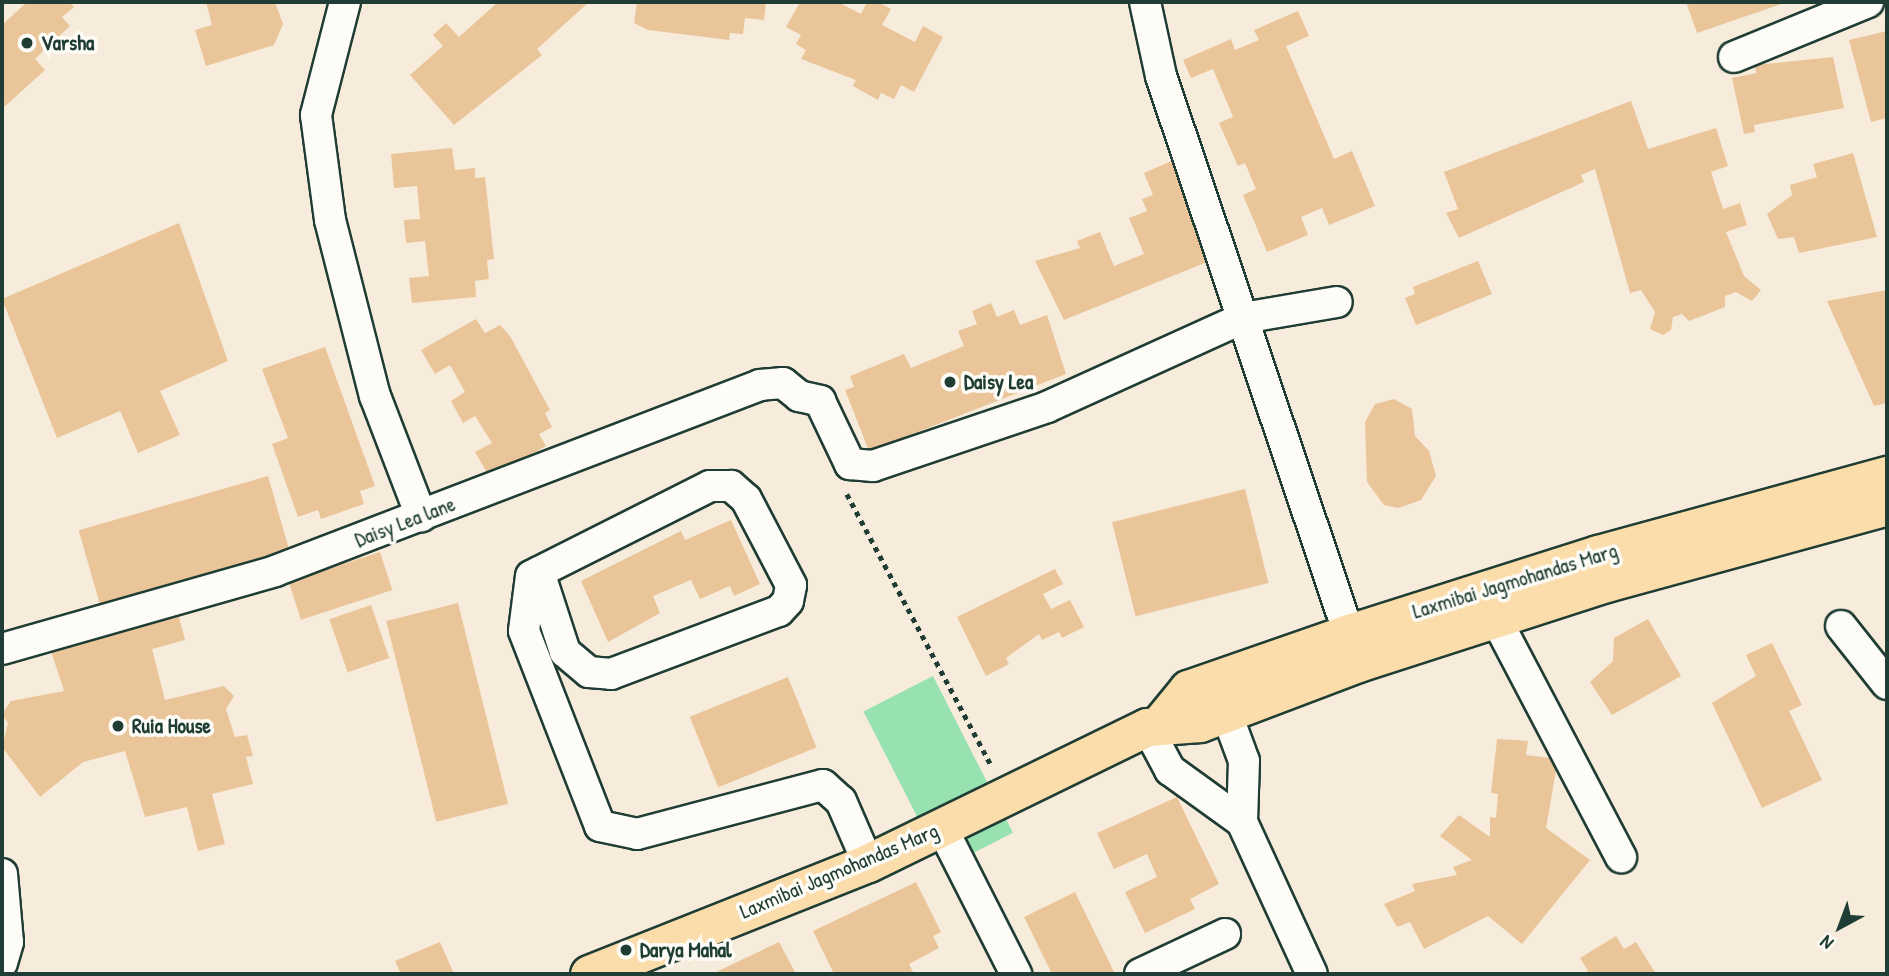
<!DOCTYPE html>
<html>
<head>
<meta charset="utf-8">
<style>
  body { margin:0 }
  #map { position:relative; width:1889px; height:976px; overflow:hidden; background:#f7ecdb; font-family:"Patrick Hand",sans-serif }
  div>[style] { position:absolute }
  .green>* { inset:0; background:#98e1b0; transform-origin:0 0 }
  .building>* { inset:0; background:#eac59a; transform-origin:0 0 }
  .path>* { height:4.5px; margin-top:-2.25px; transform-origin:0; background:repeating-linear-gradient(90deg,#1f3d34 0 5px,transparent 0 10px) }
  .roads { filter:drop-shadow(2px 0 #1f3d34) drop-shadow(-2px 0 #1f3d34) drop-shadow(0 2px #1f3d34) drop-shadow(0 -2px #1f3d34) }
  .minor>* { height:30px; margin:-15px; padding:0 15px; transform-origin:15px; border-radius:15px; background:#fdfcf7 }
  .major>* { height:37px; margin:-18.5px; padding:0 18.5px; transform-origin:18.5px; border-radius:18.5px; background:#fbddab }
  .dots>* { width:19px; height:19px; translate:-50% -50%; box-sizing:border-box; border:4px solid #fdfcf7; border-radius:50% }
  span { translate:-50% -50%; white-space:nowrap; text-align:center; line-height:1.15; -webkit-text-stroke:7px #fdfcf7; paint-order:stroke }
  .poi-label { font-size:21px; color:#1f3d34; font-weight:700 }
  .left { translate:0 -50%; text-align:left }
  .street-label { font-size:21px; color:#1f3d34 }
  .frame { position:absolute; inset:0; border:4px solid #1f3d34; pointer-events:none }
  .north { position:absolute; left:1805px; top:892px; width:70px; height:70px; -webkit-text-stroke:5px #fdfcf7; paint-order:stroke; rotate:221deg; font-size:19px; font-weight:700; line-height:28px; text-align:center; color:#1f3d34 }
  .north::after { content:''; display:block; margin:auto; width:24px; height:32px; background:#1f3d34; clip-path:polygon(50% 0,100% 100%,50% 72%,0 100%) }
</style>
</head>
<body>
<div id="map">
  <div class="green">
    <div style="left:933px;top:676px;width:176px;height:78px;rotate:63deg"></div>
  </div>
  <div class="building">
    <div style="clip-path:polygon(27px 2px,69px 2px,74px 7px,62px 17px,70px 26px,35px 59px,45px 70px,2px 109px,2px 25px)"></div>
    <div style="clip-path:polygon(206px 2px,275px 2px,283px 24px,274px 45px,206px 66px,195px 30px,212px 25px)"></div>
    <div style="clip-path:polygon(498px 2px,589px 2px,537px 49px,542px 55px,454px 125px,410px 75px,443px 46px,433px 35px,446px 23px,459px 37px)"></div>
    <div style="clip-path:polygon(637px 2px,766px 2px,764px 20px,745px 18px,743px 34px,730px 33px,729px 40px,648px 30px,634px 23px)"></div>
    <div style="clip-path:polygon(800px 2px,838px 2px,861px 14px,867px 2px,878px 2px,891px 9px,882px 25px,915px 42px,923px 26px,943px 37px,914px 92px,901px 85px,894px 99px,881px 93px,878px 100px,853px 86px,856px 80px,801px 59px,806px 50px,796px 44px,801px 35px,786px 27px)"></div>
    <div style="clip-path:polygon(1686px 2px,1787px 2px,1697px 33px)"></div>
    <div style="clip-path:polygon(1298px 11px,1309px 36px,1286px 46px,1334px 159px,1352px 151px,1375px 206px,1329px 225px,1322px 208px,1301px 217px,1308px 235px,1267px 252px,1243px 195px,1256px 189px,1245px 163px,1238px 166px,1219px 123px,1233px 117px,1213px 69px,1191px 78px,1183px 60px,1231px 39px,1235px 50px,1259px 40px,1254px 30px)"></div>
    <div style="clip-path:polygon(1887px 31px,1887px 118px,1871px 122px,1849px 40px)"></div>
    <div style="clip-path:polygon(1833px 57px,1844px 108px,1754px 125px,1755px 132px,1744px 134px,1732px 78px,1756px 73px,1755px 65px)"></div>
    <div style="clip-path:polygon(1631px 101px,1648px 149px,1716px 128px,1728px 166px,1711px 172px,1723px 209px,1740px 203px,1747px 225px,1726px 232px,1744px 276px,1761px 290px,1752px 301px,1736px 292px,1725px 296px,1725px 307px,1689px 321px,1682px 314px,1673px 317px,1671px 330px,1663px 335px,1650px 329px,1655px 312px,1641px 290px,1630px 293px,1595px 169px,1581px 175px,1584px 182px,1459px 238px,1446px 213px,1458px 209px,1444px 172px)"></div>
    <div style="clip-path:polygon(452px 148px,455px 170px,475px 168px,475px 178px,485px 177px,494px 259px,487px 260px,489px 279px,475px 281px,476px 297px,412px 303px,409px 278px,429px 276px,425px 241px,406px 243px,404px 220px,420px 219px,417px 186px,394px 188px,391px 154px)"></div>
    <div style="clip-path:polygon(1853px 153px,1877px 237px,1799px 253px,1794px 237px,1778px 239px,1767px 214px,1792px 195px,1790px 185px,1817px 177px,1813px 164px)"></div>
    <div style="clip-path:polygon(1176px 159px,1217px 258px,1064px 320px,1035px 261px,1080px 248px,1077px 241px,1100px 232px,1114px 266px,1144px 254px,1129px 218px,1147px 211px,1142px 199px,1153px 195px,1144px 173px)"></div>
    <div style="clip-path:polygon(179px 223px,228px 361px,160px 391px,180px 435px,138px 453px,120px 411px,57px 438px,2px 299px)"></div>
    <div style="clip-path:polygon(1478px 261px,1492px 294px,1416px 325px,1405px 298px,1415px 294px,1413px 287px)"></div>
    <div style="clip-path:polygon(1887px 290px,1887px 403px,1874px 406px,1827px 301px)"></div>
    <div style="clip-path:polygon(991px 303px,997px 317px,1014px 310px,1020px 325px,1047px 315px,1066px 374px,869px 451px,845px 390px,854px 387px,850px 376px,904px 354px,911px 368px,964px 346px,958px 331px,977px 324px,972px 311px)"></div>
    <div style="clip-path:polygon(476px 319px,485px 333px,500px 325px,510px 336px,550px 410px,545px 413px,552px 427px,539px 434px,546px 446px,490px 478px,475px 452px,492px 443px,475px 416px,463px 423px,451px 401px,465px 392px,450px 365px,435px 374px,421px 350px)"></div>
    <div style="clip-path:polygon(325px 347px,375px 486px,360px 491px,364px 504px,321px 519px,318px 510px,298px 517px,272px 444px,288px 438px,262px 369px)"></div>
    <div style="clip-path:polygon(1394px 399px,1412px 409px,1415px 436px,1429px 451px,1436px 476px,1421px 500px,1398px 508px,1384px 505px,1367px 482px,1365px 422px,1375px 404px)"></div>
    <div style="left:268px;top:476px;width:82px;height:197px;rotate:74deg"></div>
    <div style="left:1245px;top:489px;width:97px;height:137px;rotate:76deg"></div>
    <div style="clip-path:polygon(731px 520px,760px 584px,734px 596px,730px 586px,700px 599px,691px 580px,653px 596px,660px 613px,608px 642px,581px 581px,681px 531px,685px 540px)"></div>
    <div style="left:380px;top:552px;width:40px;height:96px;rotate:72deg"></div>
    <div style="clip-path:polygon(1055px 569px,1063px 584px,1043px 594px,1051px 609px,1070px 600px,1084px 627px,1062px 638px,1059px 632px,1042px 640px,1039px 634px,1006px 658px,1009px 664px,986px 676px,957px 617px)"></div>
    <div style="clip-path:polygon(175px 602px,185px 640px,152px 649px,165px 700px,224px 686px,234px 696px,226px 709px,235px 737px,247px 735px,253px 756px,246px 757px,253px 784px,212px 794px,225px 844px,198px 851px,187px 807px,145px 817px,125px 751px,83px 762px,40px 797px,2px 747px,8px 723px,2px 714px,11px 701px,64px 691px,47px 639px)"></div>
    <div style="left:458px;top:603px;width:207px;height:74px;rotate:76deg"></div>
    <div style="left:371px;top:605px;width:56px;height:44px;rotate:71deg"></div>
    <div style="clip-path:polygon(1648px 619px,1681px 676px,1612px 715px,1590px 682px,1613px 661px,1614px 638px)"></div>
    <div style="clip-path:polygon(1772px 643px,1802px 705px,1789px 711px,1822px 780px,1762px 808px,1712px 703px,1756px 676px,1746px 655px)"></div>
    <div style="left:788px;top:677px;width:76px;height:106px;rotate:68deg"></div>
    <div style="clip-path:polygon(1497px 739px,1528px 741px,1526px 755px,1558px 759px,1546px 828px,1590px 860px,1522px 944px,1488px 916px,1424px 949px,1410px 922px,1397px 927px,1384px 904px,1415px 891px,1412px 884px,1457px 875px,1453px 867px,1472px 860px,1440px 836px,1459px 815px,1490px 837px,1490px 817px,1496px 818px,1498px 794px,1491px 793px)"></div>
    <div style="clip-path:polygon(1177px 797px,1219px 884px,1190px 899px,1195px 909px,1145px 933px,1125px 892px,1157px 877px,1147px 854px,1114px 869px,1097px 833px)"></div>
    <div style="clip-path:polygon(916px 882px,941px 932px,933px 936px,939px 948px,909px 964px,914px 974px,834px 974px,813px 931px)"></div>
    <div style="clip-path:polygon(1075px 892px,1115px 974px,1052px 974px,1024px 917px)"></div>
    <div style="clip-path:polygon(1616px 936px,1624px 949px,1636px 942px,1656px 974px,1583px 974px,1588px 971px,1580px 958px)"></div>
    <div style="clip-path:polygon(440px 942px,454px 974px,401px 974px,395px 961px)"></div>
    <div style="clip-path:polygon(779px 942px,796px 974px,712px 974px)"></div>
  </div>
  <div class="path">
    <div style="left:847px;top:494px;width:309px;rotate:62deg"></div>
  </div>
  <div class="roads">
    <div class="minor">
      <div style="left:345px;top:2px;width:117px;rotate:104.4deg"></div>
      <div style="left:316px;top:115px;width:106px;rotate:82.4deg"></div>
      <div style="left:330px;top:220px;width:182px;rotate:75.7deg"></div>
      <div style="left:375px;top:396px;width:129px;rotate:69deg"></div>
      <div style="left:1145px;top:2px;width:76px;rotate:77.8deg"></div>
      <div style="left:1161px;top:76px;width:608px;rotate:71.39deg"></div>
      <div style="left:1734px;top:57px;width:145px;rotate:-22.3deg"></div>
      <div style="left:539px;top:572px;width:84px;rotate:72deg"></div>
      <div style="left:565px;top:652px;width:31px;rotate:40deg"></div>
      <div style="left:589px;top:672px;width:22px;rotate:5deg"></div>
      <div style="left:611px;top:674px;width:179px;rotate:-20.6deg"></div>
      <div style="left:779px;top:611px;width:13px;rotate:-48deg"></div>
      <div style="left:788px;top:601px;width:16px;rotate:-79deg"></div>
      <div style="left:791px;top:585px;width:97px;rotate:-117.6deg"></div>
      <div style="left:746px;top:499px;width:20px;rotate:-139deg"></div>
      <div style="left:731px;top:486px;width:21px;rotate:180deg"></div>
      <div style="left:710px;top:486px;width:200px;rotate:153.3deg"></div>
      <div style="left:531px;top:576px;width:55px;rotate:97.3deg"></div>
      <div style="left:524px;top:631px;width:209px;rotate:68.7deg"></div>
      <div style="left:600px;top:826px;width:38px;rotate:12deg"></div>
      <div style="left:637px;top:834px;width:192px;rotate:-14.8deg"></div>
      <div style="left:823px;top:785px;width:24px;rotate:42deg"></div>
      <div style="left:841px;top:801px;width:68px;rotate:66.5deg"></div>
      <div style="left:1497px;top:621px;width:267px;rotate:62.3deg"></div>
      <div style="left:1841px;top:626px;width:74px;rotate:51.6deg"></div>
      <div style="left:2px;top:649px;width:284px;rotate:-15.9deg"></div>
      <div style="left:275px;top:571px;width:519px;rotate:-20.98deg"></div>
      <div style="left:760px;top:385px;width:23px;rotate:-5deg"></div>
      <div style="left:783px;top:383px;width:21px;rotate:39deg"></div>
      <div style="left:799px;top:396px;width:22px;rotate:13deg"></div>
      <div style="left:820px;top:401px;width:70px;rotate:64.5deg"></div>
      <div style="left:850px;top:464px;width:23px;rotate:5deg"></div>
      <div style="left:873px;top:466px;width:184px;rotate:-18.7deg"></div>
      <div style="left:1047px;top:407px;width:215px;rotate:-24.4deg"></div>
      <div style="left:1243px;top:318px;width:95px;rotate:-9.7deg"></div>
      <div style="left:1219px;top:693px;width:72px;rotate:69.8deg"></div>
      <div style="left:1244px;top:761px;width:61px;rotate:91.9deg"></div>
      <div style="left:1147px;top:727px;width:49px;rotate:61.9deg"></div>
      <div style="left:1170px;top:770px;width:89px;rotate:35.8deg"></div>
      <div style="left:1242px;top:822px;width:167px;rotate:65.3deg"></div>
      <div style="left:942px;top:828px;width:164px;rotate:63.1deg"></div>
      <div style="left:2px;top:874px;width:68px;rotate:85deg"></div>
      <div style="left:8px;top:942px;width:22px;rotate:106deg"></div>
      <div style="left:1140px;top:974px;width:94px;rotate:-25.2deg"></div>
    </div>
    <div class="major">
      <div style="left:1161px;top:722px;width:43px;rotate:-50.7deg"></div>
      <div style="left:1188px;top:689px;width:170px;rotate:-19.2deg"></div>
      <div style="left:1349px;top:633px;width:261px;rotate:-17.6deg"></div>
      <div style="left:1598px;top:554px;width:300px;rotate:-15.3deg"></div>
      <div style="left:589px;top:974px;width:300px;rotate:-21.7deg"></div>
      <div style="left:868px;top:863px;width:310px;rotate:-26deg"></div>
      <div style="left:1147px;top:727px;width:53px;rotate:-4.3deg"></div>
      <div style="left:1200px;top:723px;width:169px;rotate:-20.8deg"></div>
      <div style="left:1358px;top:663px;width:261px;rotate:-17.9deg"></div>
      <div style="left:1606px;top:583px;width:291px;rotate:-15.3deg"></div>
    </div>
  </div>
  <div class="dots">
    <div style="left:27px;top:43px;background:#1f3d34"></div>
    <div style="left:950px;top:382px;background:#1f3d34"></div>
    <div style="left:118px;top:726px;background:#1f3d34"></div>
    <div style="left:626px;top:950px;background:#1f3d34"></div>
  </div>
  <div class="poi-label">
    <span class="left" style="left:41px;top:43px">Varsha</span>
    <span class="left" style="left:964px;top:382px">Daisy Lea</span>
    <span class="left" style="left:132px;top:726px">Ruia House</span>
    <span class="left" style="left:640px;top:950px">Darya Mahal</span>
  </div>
  <div class="street-label">
    <span style="left:405px;top:522px;rotate:-21deg">Daisy Lea lane</span>
    <span style="left:1515px;top:581px;rotate:-17deg">Laxmibai Jagmohandas Marg</span>
    <span style="left:839px;top:871px;rotate:-23deg">Laxmibai Jagmohandas Marg</span>
  </div>
  <div class="frame"></div>
  <div class="north">N</div>
</div>
</body>
</html>
